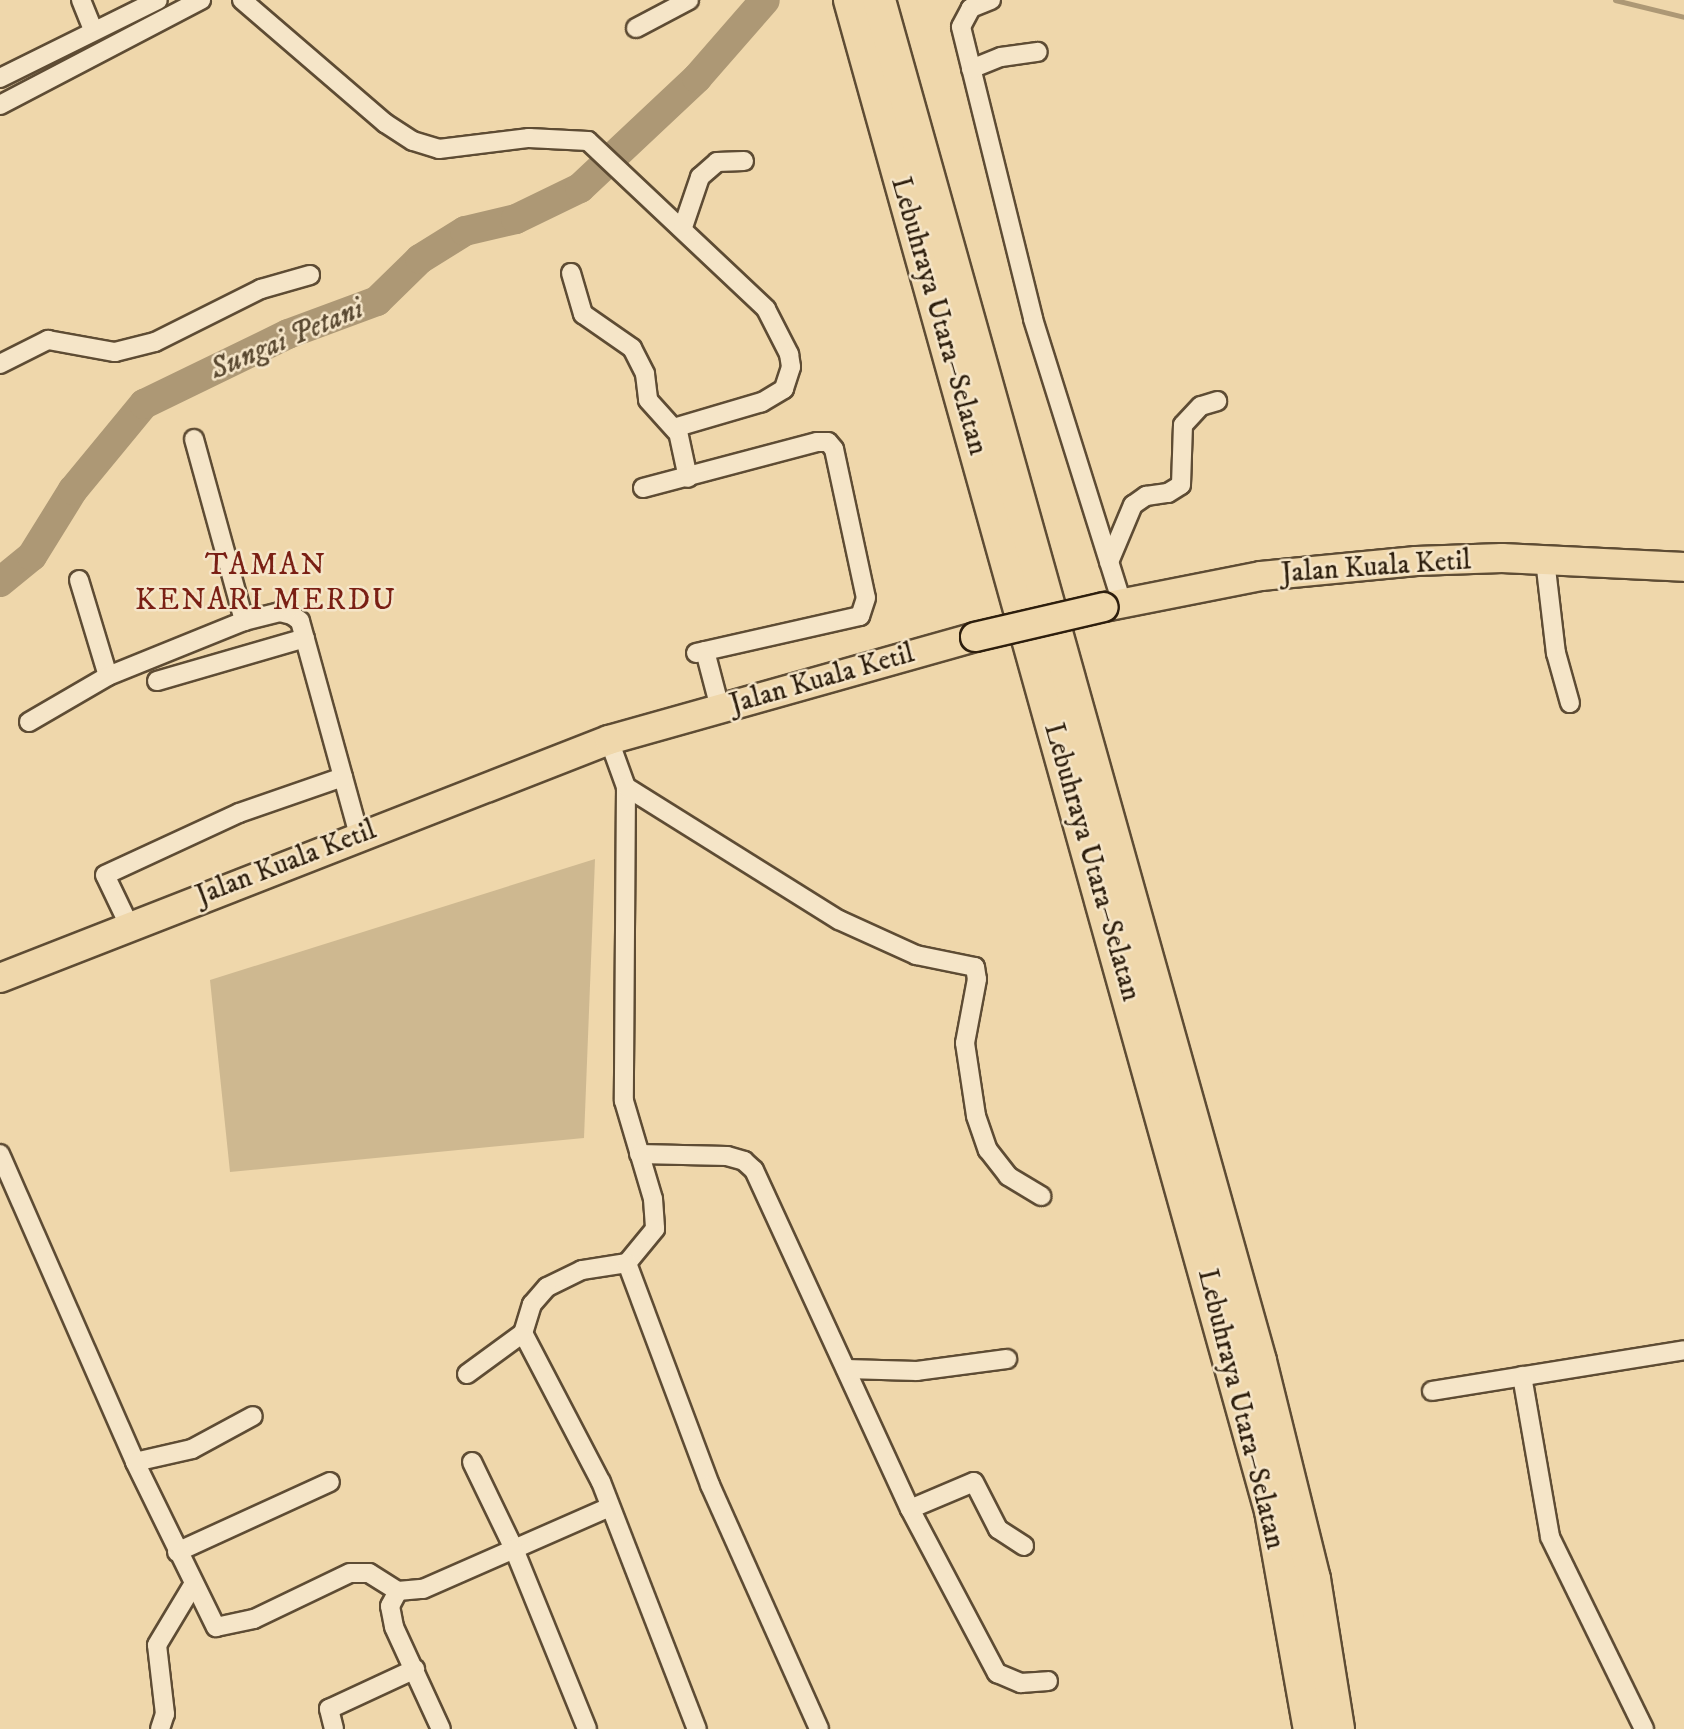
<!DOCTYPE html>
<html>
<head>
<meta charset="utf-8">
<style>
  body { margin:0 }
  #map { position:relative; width:1684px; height:1729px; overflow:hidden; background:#efd7ab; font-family:"IM FELL DW Pica",serif }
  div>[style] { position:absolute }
  .green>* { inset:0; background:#ceb890 }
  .stream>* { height:5px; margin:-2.5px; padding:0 2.5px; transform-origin:2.5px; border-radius:2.5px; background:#ad9875 }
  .river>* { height:30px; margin:-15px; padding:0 15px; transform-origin:15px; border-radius:15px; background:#ad9875 }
  .roads { filter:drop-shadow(2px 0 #5e4c34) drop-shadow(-2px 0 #5e4c34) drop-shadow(0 2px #5e4c34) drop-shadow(0 -2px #5e4c34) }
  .minor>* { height:18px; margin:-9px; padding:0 9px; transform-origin:9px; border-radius:9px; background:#f5e5c8 }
  .primary>* { height:28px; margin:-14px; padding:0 14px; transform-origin:14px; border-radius:14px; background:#efd7ab }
  .motorway>* { height:32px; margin:-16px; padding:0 16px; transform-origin:16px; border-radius:16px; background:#efd7ab }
  .bridges { filter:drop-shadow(2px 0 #2d1e0d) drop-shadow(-2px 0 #2d1e0d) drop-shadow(0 2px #2d1e0d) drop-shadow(0 -2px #2d1e0d) }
  .primary-bridge>* { height:28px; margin:-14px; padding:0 14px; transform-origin:14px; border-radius:14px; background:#efd7ab }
  span { translate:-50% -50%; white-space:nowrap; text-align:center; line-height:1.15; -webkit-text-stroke:5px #f5e5c8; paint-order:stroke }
  .street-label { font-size:28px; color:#2d1e0d }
  .water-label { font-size:30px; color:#5a4931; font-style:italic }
  .neighbourhood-label { font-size:30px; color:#7a1f14; letter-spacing:2px }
</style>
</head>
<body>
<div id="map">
  <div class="green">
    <div style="clip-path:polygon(595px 859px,584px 1138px,230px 1172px,210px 980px)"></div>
  </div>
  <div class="stream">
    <div style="left:1615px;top:0;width:71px;rotate:13.8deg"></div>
  </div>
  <div class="river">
    <div style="left:0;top:582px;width:41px;rotate:-39.1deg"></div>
    <div style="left:32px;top:556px;width:78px;rotate:-58.2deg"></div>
    <div style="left:73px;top:490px;width:112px;rotate:-50.5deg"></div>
    <div style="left:144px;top:404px;width:160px;rotate:-25.9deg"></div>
    <div style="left:288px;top:334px;width:95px;rotate:-20.3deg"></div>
    <div style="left:377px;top:301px;width:60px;rotate:-44.3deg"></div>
    <div style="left:420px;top:259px;width:53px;rotate:-31.9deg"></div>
    <div style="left:465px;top:231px;width:52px;rotate:-13.2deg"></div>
    <div style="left:516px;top:219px;width:71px;rotate:-25.8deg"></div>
    <div style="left:580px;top:188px;width:161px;rotate:-43.2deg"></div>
    <div style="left:697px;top:78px;width:103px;rotate:-48.9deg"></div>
  </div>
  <div class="roads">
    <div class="minor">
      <div style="left:81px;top:0;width:32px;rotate:68deg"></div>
      <div style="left:242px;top:0;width:189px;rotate:40.7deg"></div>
      <div style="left:385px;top:123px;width:33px;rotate:33deg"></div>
      <div style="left:413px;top:141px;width:27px;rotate:17deg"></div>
      <div style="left:439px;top:149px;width:91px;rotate:-7deg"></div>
      <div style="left:529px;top:138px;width:59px;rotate:2.9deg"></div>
      <div style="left:588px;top:141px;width:245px;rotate:43.3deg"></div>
      <div style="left:766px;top:309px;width:51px;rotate:62.9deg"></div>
      <div style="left:789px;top:354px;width:13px;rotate:81deg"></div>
      <div style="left:791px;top:367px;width:23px;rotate:108deg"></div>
      <div style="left:784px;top:389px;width:26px;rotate:149deg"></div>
      <div style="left:762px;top:402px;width:89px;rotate:163.6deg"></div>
      <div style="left:677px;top:427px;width:52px;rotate:77.8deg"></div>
      <div style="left:991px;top:0;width:22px;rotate:158deg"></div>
      <div style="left:971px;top:8px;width:21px;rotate:118deg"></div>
      <div style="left:961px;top:27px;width:301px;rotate:76.1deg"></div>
      <div style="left:1033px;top:319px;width:298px;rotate:72.6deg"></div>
      <div style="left:636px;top:28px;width:60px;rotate:-27.8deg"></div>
      <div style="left:971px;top:69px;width:32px;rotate:-22deg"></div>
      <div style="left:1001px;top:57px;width:37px;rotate:-8deg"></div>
      <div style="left:0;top:78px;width:176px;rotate:-26.3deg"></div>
      <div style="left:0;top:105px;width:227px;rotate:-27.6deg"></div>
      <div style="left:683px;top:227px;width:53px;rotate:-71.2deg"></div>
      <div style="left:700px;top:177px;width:23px;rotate:-41deg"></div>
      <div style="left:717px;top:162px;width:27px;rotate:-2deg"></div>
      <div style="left:571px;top:273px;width:43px;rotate:73.7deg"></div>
      <div style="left:583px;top:314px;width:60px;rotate:34.8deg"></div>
      <div style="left:632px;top:348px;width:29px;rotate:63deg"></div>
      <div style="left:645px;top:374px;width:26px;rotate:83deg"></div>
      <div style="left:648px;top:400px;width:42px;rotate:47.9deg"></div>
      <div style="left:0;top:364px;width:54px;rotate:-26.6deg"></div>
      <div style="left:48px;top:340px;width:68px;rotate:10.2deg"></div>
      <div style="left:115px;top:352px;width:41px;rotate:-14deg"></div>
      <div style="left:155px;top:342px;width:119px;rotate:-26.6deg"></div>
      <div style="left:261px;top:289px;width:51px;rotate:-15.9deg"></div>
      <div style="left:194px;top:439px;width:189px;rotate:74.6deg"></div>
      <div style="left:643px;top:488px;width:180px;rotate:-14.8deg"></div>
      <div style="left:817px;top:442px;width:11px"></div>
      <div style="left:828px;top:442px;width:9px;rotate:49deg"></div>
      <div style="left:834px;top:449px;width:152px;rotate:77.9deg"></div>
      <div style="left:866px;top:598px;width:19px;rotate:108deg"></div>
      <div style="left:860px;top:616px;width:168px;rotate:167.3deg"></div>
      <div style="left:1545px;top:560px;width:94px;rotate:83.3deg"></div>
      <div style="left:1556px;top:653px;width:52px;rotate:74.4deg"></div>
      <div style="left:1109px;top:562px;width:62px;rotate:-67.2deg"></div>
      <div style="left:1133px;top:505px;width:16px;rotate:-35deg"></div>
      <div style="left:1146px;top:496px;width:22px;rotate:-8deg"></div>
      <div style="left:1168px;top:493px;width:15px;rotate:-32deg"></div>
      <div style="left:1181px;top:485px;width:60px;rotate:-88.1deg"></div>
      <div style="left:1183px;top:425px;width:26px;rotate:-47deg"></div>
      <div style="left:1201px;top:406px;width:17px;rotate:-17deg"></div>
      <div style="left:79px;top:580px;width:100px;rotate:73.2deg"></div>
      <div style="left:705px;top:651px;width:59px;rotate:75.3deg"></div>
      <div style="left:157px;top:681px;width:154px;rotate:-16.2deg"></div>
      <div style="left:29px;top:722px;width:91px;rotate:-30.2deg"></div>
      <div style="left:108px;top:676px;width:147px;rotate:-22deg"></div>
      <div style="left:244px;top:621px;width:37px;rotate:-14deg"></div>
      <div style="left:280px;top:612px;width:12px;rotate:14deg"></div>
      <div style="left:292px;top:615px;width:10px;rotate:37deg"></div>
      <div style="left:300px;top:621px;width:222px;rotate:74.6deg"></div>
      <div style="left:609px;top:740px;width:50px;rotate:70.1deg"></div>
      <div style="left:626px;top:787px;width:314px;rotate:90.4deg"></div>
      <div style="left:624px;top:1101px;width:102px;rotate:73.5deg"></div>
      <div style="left:653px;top:1199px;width:30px;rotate:86deg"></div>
      <div style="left:655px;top:1229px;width:44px;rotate:129.5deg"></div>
      <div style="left:627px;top:1263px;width:46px;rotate:171.2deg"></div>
      <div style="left:582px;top:1270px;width:39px;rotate:154deg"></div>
      <div style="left:547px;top:1287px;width:23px;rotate:131deg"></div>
      <div style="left:532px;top:1304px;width:30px;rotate:107deg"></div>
      <div style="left:523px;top:1333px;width:168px;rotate:62.4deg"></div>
      <div style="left:601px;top:1482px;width:265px;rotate:68.8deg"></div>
      <div style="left:626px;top:787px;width:251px;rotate:32deg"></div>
      <div style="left:839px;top:920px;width:85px;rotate:24.4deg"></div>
      <div style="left:916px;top:955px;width:60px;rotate:11.5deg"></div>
      <div style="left:975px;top:967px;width:12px;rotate:81deg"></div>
      <div style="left:977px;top:979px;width:65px;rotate:100.6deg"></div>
      <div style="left:965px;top:1043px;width:74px;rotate:81.4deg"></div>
      <div style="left:976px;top:1116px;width:36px;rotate:71deg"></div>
      <div style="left:988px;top:1150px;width:33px;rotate:52deg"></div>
      <div style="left:1008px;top:1176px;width:39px;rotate:31deg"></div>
      <div style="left:129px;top:925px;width:55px;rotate:-115.6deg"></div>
      <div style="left:105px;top:875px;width:148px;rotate:-24.8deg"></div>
      <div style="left:239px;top:813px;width:110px;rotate:-19.1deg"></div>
      <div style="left:0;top:1154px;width:336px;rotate:66.3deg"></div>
      <div style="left:135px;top:1462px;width:184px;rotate:63.9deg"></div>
      <div style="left:216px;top:1627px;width:39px;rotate:-12deg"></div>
      <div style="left:254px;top:1619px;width:106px;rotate:-25.6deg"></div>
      <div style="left:350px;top:1573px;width:19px"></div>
      <div style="left:369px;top:1573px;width:34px;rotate:32deg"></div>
      <div style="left:398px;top:1591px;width:25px;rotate:-5deg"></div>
      <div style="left:423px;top:1589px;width:204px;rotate:-23.7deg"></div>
      <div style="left:639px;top:1154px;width:88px;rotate:1.3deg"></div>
      <div style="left:727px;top:1156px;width:18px;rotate:16deg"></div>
      <div style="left:744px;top:1161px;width:13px;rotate:42deg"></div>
      <div style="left:754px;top:1170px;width:373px;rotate:65.3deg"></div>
      <div style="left:910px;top:1509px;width:186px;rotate:62.1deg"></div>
      <div style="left:997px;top:1673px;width:26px;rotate:23deg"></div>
      <div style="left:1021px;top:1683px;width:27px;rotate:-4deg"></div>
      <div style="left:627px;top:1263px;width:237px;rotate:69.5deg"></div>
      <div style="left:710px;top:1485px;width:267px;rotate:65.9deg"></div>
      <div style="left:846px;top:1369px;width:71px;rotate:1.6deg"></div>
      <div style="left:917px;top:1371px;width:91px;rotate:-7.6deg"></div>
      <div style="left:467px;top:1374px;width:69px;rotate:-36.2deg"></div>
      <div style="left:1522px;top:1376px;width:163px;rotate:80.1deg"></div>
      <div style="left:1550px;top:1537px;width:214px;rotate:63.9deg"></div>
      <div style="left:1432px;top:1391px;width:255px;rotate:-9.2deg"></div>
      <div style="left:135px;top:1462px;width:58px;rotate:-12.8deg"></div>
      <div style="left:192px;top:1449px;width:69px;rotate:-28.4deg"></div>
      <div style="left:472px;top:1462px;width:97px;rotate:64.2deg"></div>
      <div style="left:514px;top:1549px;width:194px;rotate:67.9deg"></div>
      <div style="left:910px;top:1509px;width:69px;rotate:-22.9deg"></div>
      <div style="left:974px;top:1482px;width:53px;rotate:62.9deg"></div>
      <div style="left:998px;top:1529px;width:31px;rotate:33deg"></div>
      <div style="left:177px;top:1552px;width:168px;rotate:-24.6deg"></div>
      <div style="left:398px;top:1591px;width:17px;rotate:118deg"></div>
      <div style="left:390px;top:1606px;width:21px;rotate:79deg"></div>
      <div style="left:394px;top:1627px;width:112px;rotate:65.3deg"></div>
      <div style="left:160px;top:1729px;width:16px;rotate:-72deg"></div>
      <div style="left:165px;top:1714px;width:69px;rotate:-96.6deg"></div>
      <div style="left:157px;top:1645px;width:70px;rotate:-59deg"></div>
      <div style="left:334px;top:1729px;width:21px;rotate:-104deg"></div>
      <div style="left:329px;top:1709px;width:95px;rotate:-24.9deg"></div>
    </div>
    <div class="primary">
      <div style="left:1104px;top:607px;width:160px;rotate:-11.2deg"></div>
      <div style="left:1261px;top:576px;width:156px;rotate:-5.5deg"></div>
      <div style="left:1416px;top:561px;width:86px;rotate:-2deg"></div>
      <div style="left:1502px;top:558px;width:182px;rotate:2.8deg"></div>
      <div style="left:0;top:978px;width:654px;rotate:-21.35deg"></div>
      <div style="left:609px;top:740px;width:380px;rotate:-15.7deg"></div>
    </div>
    <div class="motorway">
      <div style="left:850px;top:0;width:1569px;rotate:74.43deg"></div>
      <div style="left:1271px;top:1511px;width:221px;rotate:79.9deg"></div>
      <div style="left:879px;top:0;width:1413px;rotate:74.36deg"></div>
      <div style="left:1260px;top:1361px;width:225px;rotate:76.1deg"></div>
      <div style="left:1314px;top:1579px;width:152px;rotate:80.9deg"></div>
    </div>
  </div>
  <div class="bridges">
    <div class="primary-bridge">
      <div style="left:975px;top:637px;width:132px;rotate:-13.1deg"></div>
    </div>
  </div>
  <div class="street-label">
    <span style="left:939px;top:316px;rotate:74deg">Lebuhraya Utara–Selatan</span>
    <span style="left:1376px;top:567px;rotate:-4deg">Jalan Kuala Ketil</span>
    <span style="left:822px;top:679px;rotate:-16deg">Jalan Kuala Ketil</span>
    <span style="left:1092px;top:862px;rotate:74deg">Lebuhraya Utara–Selatan</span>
    <span style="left:286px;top:863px;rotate:-21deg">Jalan Kuala Ketil</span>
    <span style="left:1241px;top:1409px;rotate:76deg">Lebuhraya Utara–Selatan</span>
  </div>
  <div class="water-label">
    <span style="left:287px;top:340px;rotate:-23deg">Sungai Petani</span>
  </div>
  <div class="neighbourhood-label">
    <span style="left:266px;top:583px">TAMAN<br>KENARI MERDU</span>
  </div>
</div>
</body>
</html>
